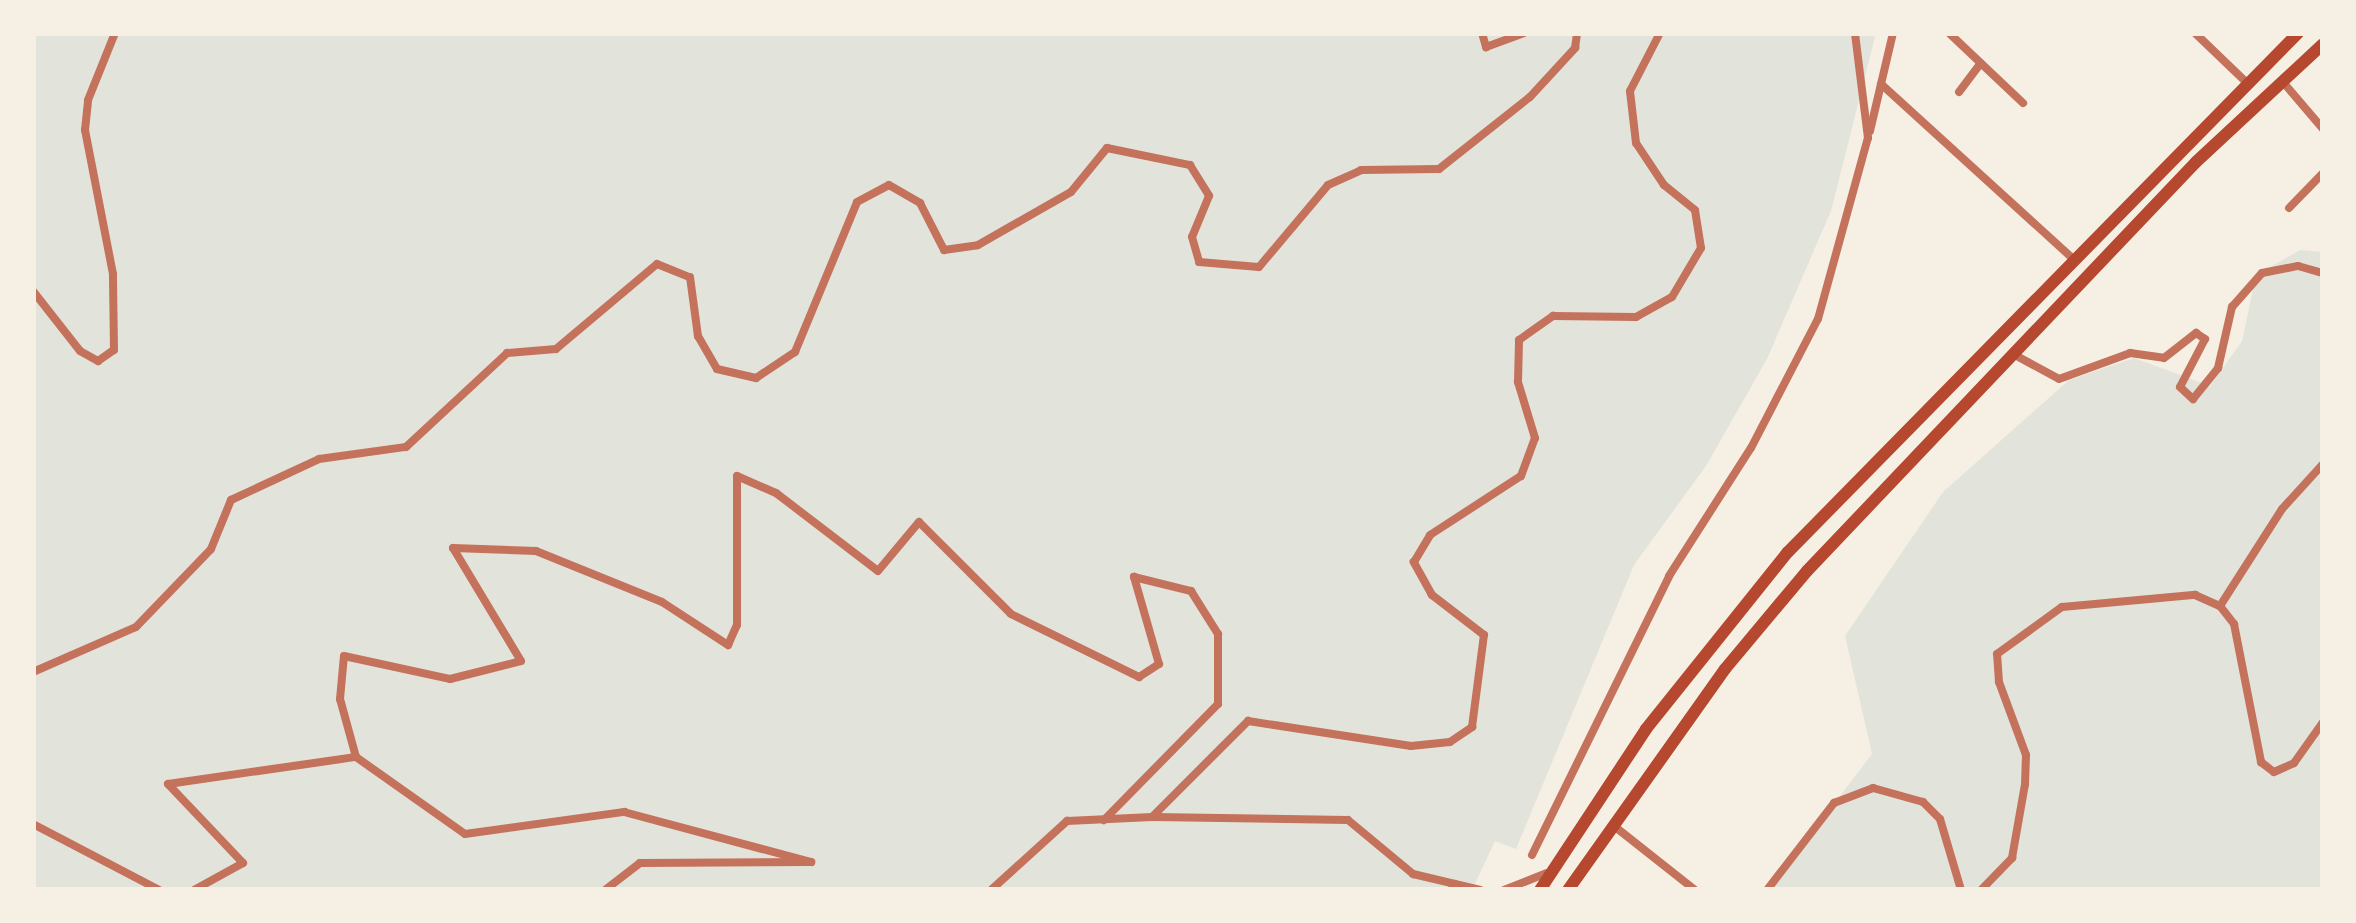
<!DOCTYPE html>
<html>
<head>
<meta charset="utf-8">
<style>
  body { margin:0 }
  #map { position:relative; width:2356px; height:923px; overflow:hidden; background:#f6efe4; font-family:"Nunito Sans",sans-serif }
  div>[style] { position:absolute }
  .green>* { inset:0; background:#e2e4dc }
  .minor>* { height:8px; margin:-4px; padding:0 4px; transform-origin:4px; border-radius:4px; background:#c5725c }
  .primary>* { height:12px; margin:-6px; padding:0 6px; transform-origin:6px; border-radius:6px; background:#b5482f }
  span { translate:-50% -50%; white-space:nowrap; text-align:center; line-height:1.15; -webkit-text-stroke:12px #f6efe4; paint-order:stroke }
  .frame { position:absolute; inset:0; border:36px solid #f6efe4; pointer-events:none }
</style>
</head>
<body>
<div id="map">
  <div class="green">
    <div style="clip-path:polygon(33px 33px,1876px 33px,1831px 211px,1767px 359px,1706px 466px,1634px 565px,1516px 849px,1495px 841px,1472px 890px,33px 890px)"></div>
    <div style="clip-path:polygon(2300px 250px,2323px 252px,2323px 890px,1768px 890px,1872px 754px,1845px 636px,1943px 492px,2069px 380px,2134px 358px,2210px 386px,2242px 341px,2256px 275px)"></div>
  </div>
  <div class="minor">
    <div style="left:1482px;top:33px;width:15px;rotate:74deg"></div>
    <div style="left:1486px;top:47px;width:40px;rotate:-20.2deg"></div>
    <div style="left:1949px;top:33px;width:102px;rotate:43.4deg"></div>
    <div style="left:2195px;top:33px;width:71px;rotate:43.9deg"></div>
    <div style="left:2283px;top:82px;width:62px;rotate:49.6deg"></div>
    <div style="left:1881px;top:84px;width:257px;rotate:42.3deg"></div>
    <div style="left:1959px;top:92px;width:36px;rotate:-53deg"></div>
    <div style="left:1870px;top:131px;width:101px;rotate:-76.8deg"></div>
    <div style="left:2289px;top:208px;width:49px;rotate:-45.8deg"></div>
    <div style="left:33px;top:291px;width:76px;rotate:51.9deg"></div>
    <div style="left:80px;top:351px;width:21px;rotate:29deg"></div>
    <div style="left:98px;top:361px;width:19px;rotate:-35deg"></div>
    <div style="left:114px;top:350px;width:76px;rotate:-90.8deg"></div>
    <div style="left:113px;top:274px;width:147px;rotate:-101deg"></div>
    <div style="left:85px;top:130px;width:30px;rotate:-84deg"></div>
    <div style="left:88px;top:100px;width:72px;rotate:-68.1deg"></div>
    <div style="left:2013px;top:354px;width:52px;rotate:28.5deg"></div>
    <div style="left:2059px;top:379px;width:76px;rotate:-20.1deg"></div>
    <div style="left:2130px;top:353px;width:34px;rotate:8deg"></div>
    <div style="left:2164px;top:358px;width:41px;rotate:-38deg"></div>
    <div style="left:2196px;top:333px;width:11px;rotate:34deg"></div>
    <div style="left:2205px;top:339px;width:54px;rotate:117.5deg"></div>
    <div style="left:2180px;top:387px;width:18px;rotate:43deg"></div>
    <div style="left:2193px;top:399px;width:40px;rotate:-51deg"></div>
    <div style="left:2218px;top:368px;width:63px;rotate:-77.1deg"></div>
    <div style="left:2232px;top:307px;width:45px;rotate:-48.6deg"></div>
    <div style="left:2262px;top:273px;width:37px;rotate:-11deg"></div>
    <div style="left:2298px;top:266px;width:26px;rotate:16deg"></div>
    <div style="left:2220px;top:606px;width:115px;rotate:-57.4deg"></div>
    <div style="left:2282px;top:509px;width:61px;rotate:-47.7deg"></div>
    <div style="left:33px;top:672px;width:112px;rotate:-23.6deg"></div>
    <div style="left:136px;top:627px;width:108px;rotate:-46.1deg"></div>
    <div style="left:211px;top:549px;width:53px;rotate:-67.8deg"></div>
    <div style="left:231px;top:500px;width:97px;rotate:-25deg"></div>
    <div style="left:319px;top:459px;width:88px;rotate:-7.9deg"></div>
    <div style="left:406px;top:447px;width:138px;rotate:-42.9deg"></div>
    <div style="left:507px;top:353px;width:49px;rotate:-4.7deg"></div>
    <div style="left:556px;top:349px;width:132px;rotate:-40.1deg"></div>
    <div style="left:657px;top:264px;width:35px;rotate:22deg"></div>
    <div style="left:690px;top:277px;width:60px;rotate:82.3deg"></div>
    <div style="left:698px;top:336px;width:38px;rotate:60deg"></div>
    <div style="left:717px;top:369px;width:40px;rotate:13deg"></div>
    <div style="left:756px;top:378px;width:47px;rotate:-33.7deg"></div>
    <div style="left:795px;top:352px;width:162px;rotate:-67.5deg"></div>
    <div style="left:857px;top:202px;width:36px;rotate:-28deg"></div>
    <div style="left:889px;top:185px;width:36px;rotate:30deg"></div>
    <div style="left:920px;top:203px;width:53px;rotate:62.9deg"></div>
    <div style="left:944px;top:250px;width:34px;rotate:-8deg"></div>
    <div style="left:978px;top:245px;width:107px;rotate:-29.7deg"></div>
    <div style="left:1071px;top:192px;width:57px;rotate:-50.7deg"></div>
    <div style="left:1107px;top:148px;width:85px;rotate:11.6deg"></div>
    <div style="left:1190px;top:165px;width:36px;rotate:58deg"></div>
    <div style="left:1209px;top:196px;width:44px;rotate:112.5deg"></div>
    <div style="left:1192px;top:237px;width:26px;rotate:74deg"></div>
    <div style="left:1199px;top:262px;width:60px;rotate:4.8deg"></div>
    <div style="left:1259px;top:267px;width:107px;rotate:-49.9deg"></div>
    <div style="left:1328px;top:185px;width:36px;rotate:-24deg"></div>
    <div style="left:1361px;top:170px;width:78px;rotate:-0.7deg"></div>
    <div style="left:1439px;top:169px;width:116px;rotate:-38.4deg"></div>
    <div style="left:1530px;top:97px;width:67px;rotate:-47.4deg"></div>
    <div style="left:1575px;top:48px;width:15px;rotate:-82deg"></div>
    <div style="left:356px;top:757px;width:60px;rotate:-105.4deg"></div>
    <div style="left:340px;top:699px;width:43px;rotate:-84.7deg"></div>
    <div style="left:344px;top:656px;width:108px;rotate:12.2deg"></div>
    <div style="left:450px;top:679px;width:73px;rotate:-14.2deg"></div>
    <div style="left:521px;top:661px;width:132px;rotate:-121deg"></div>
    <div style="left:453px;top:548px;width:83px;rotate:2.1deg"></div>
    <div style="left:536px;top:551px;width:136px;rotate:22deg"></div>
    <div style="left:662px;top:602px;width:79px;rotate:33.1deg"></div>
    <div style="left:728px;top:645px;width:22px;rotate:-66deg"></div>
    <div style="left:737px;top:625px;width:149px;rotate:-90deg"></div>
    <div style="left:737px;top:476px;width:43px;rotate:23.6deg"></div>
    <div style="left:776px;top:493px;width:128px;rotate:37.4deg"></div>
    <div style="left:878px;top:571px;width:64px;rotate:-50.1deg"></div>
    <div style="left:919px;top:522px;width:130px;rotate:45deg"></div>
    <div style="left:1011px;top:614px;width:143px;rotate:26.2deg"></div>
    <div style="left:1139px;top:677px;width:24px;rotate:-33deg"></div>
    <div style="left:1159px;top:664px;width:91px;rotate:-106deg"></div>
    <div style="left:1134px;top:577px;width:59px;rotate:13.8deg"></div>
    <div style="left:1191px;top:591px;width:51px;rotate:57.9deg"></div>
    <div style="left:1218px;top:634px;width:70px;rotate:90deg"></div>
    <div style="left:1218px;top:704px;width:163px;rotate:134.5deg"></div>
    <div style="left:1153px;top:817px;width:195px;rotate:0.9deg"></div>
    <div style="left:1348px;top:820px;width:85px;rotate:39.7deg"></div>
    <div style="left:1413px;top:874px;width:43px;rotate:13.4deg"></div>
    <div style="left:1455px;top:884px;width:7px;rotate:124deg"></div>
    <div style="left:33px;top:824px;width:142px;rotate:27.6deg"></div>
    <div style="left:1614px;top:826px;width:103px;rotate:38.3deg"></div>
    <div style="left:1532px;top:855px;width:311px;rotate:-63.8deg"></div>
    <div style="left:1669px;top:576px;width:152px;rotate:-57.4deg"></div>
    <div style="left:1751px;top:448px;width:145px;rotate:-62.6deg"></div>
    <div style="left:1818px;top:319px;width:188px;rotate:-74.6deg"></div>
    <div style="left:1868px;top:138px;width:106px;rotate:-97.1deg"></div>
    <div style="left:1455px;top:884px;width:26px;rotate:13deg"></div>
    <div style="left:194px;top:890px;width:56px;rotate:-28.9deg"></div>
    <div style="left:243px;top:863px;width:109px;rotate:-133.5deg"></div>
    <div style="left:168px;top:784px;width:190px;rotate:-8.2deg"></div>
    <div style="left:356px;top:757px;width:133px;rotate:35.2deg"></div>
    <div style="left:465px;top:834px;width:161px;rotate:-7.9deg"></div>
    <div style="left:624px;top:812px;width:194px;rotate:15deg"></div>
    <div style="left:811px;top:862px;width:171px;rotate:179.7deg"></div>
    <div style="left:640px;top:863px;width:44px;rotate:142.4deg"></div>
    <div style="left:991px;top:890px;width:103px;rotate:-42.2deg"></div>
    <div style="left:1067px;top:821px;width:85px;rotate:-2.7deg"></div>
    <div style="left:1152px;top:817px;width:136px;rotate:-45deg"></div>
    <div style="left:1248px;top:721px;width:165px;rotate:8.7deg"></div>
    <div style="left:1411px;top:746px;width:39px;rotate:-6deg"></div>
    <div style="left:1450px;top:742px;width:27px;rotate:-34deg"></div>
    <div style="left:1472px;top:727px;width:93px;rotate:-82.6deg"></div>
    <div style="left:1484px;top:635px;width:66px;rotate:-142.4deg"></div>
    <div style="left:1432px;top:595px;width:38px;rotate:-119deg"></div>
    <div style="left:1414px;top:562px;width:31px;rotate:-59deg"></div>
    <div style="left:1430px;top:535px;width:108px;rotate:-33deg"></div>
    <div style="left:1521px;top:476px;width:40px;rotate:-69.8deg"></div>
    <div style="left:1535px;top:438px;width:59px;rotate:-106.9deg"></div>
    <div style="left:1518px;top:382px;width:42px;rotate:-88.6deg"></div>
    <div style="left:1519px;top:340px;width:42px;rotate:-35.2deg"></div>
    <div style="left:1553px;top:316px;width:83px;rotate:0.7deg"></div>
    <div style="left:1636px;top:317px;width:41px;rotate:-29.1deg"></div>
    <div style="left:1672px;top:297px;width:57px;rotate:-59.4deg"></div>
    <div style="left:1701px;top:248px;width:38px;rotate:-99deg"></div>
    <div style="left:1695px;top:210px;width:40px;rotate:-141deg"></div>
    <div style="left:1664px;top:185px;width:50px;rotate:-123.7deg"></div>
    <div style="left:1636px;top:143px;width:52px;rotate:-96.6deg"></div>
    <div style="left:1630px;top:91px;width:65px;rotate:-62.7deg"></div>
    <div style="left:1504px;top:890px;width:46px;rotate:-21.6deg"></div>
    <div style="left:1767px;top:890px;width:110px;rotate:-52.4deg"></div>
    <div style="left:1834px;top:803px;width:42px;rotate:-21deg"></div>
    <div style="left:1873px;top:788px;width:52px;rotate:15.6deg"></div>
    <div style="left:1923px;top:802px;width:24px;rotate:45deg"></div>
    <div style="left:1940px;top:819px;width:74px;rotate:73.5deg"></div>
    <div style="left:1981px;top:890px;width:45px;rotate:-45.9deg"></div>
    <div style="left:2012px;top:858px;width:75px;rotate:-80deg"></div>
    <div style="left:2025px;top:784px;width:29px;rotate:-88deg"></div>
    <div style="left:2026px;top:755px;width:78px;rotate:-110.3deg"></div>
    <div style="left:1999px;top:682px;width:28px;rotate:-94deg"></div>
    <div style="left:1997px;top:654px;width:80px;rotate:-35.9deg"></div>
    <div style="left:2062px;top:607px;width:134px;rotate:-5.2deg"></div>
    <div style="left:2195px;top:595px;width:27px;rotate:24deg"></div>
    <div style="left:2220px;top:606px;width:23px;rotate:52deg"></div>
    <div style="left:2234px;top:624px;width:141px;rotate:78.9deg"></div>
    <div style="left:2261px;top:762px;width:16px;rotate:38deg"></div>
    <div style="left:2274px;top:772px;width:22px;rotate:-24deg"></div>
    <div style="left:2294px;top:763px;width:50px;rotate:-54.7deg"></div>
  </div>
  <div class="primary">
    <div style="left:1540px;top:890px;width:193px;rotate:-56.6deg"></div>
    <div style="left:1646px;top:729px;width:227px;rotate:-51.3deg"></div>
    <div style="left:1788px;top:552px;width:728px;rotate:-45.5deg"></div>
    <div style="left:1568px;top:890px;width:271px;rotate:-54.6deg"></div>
    <div style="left:1725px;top:669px;width:128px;rotate:-50.1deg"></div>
    <div style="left:1807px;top:571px;width:564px;rotate:-46.44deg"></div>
    <div style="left:2196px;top:162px;width:173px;rotate:-42.9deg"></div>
  </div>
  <div class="frame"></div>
</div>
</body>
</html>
